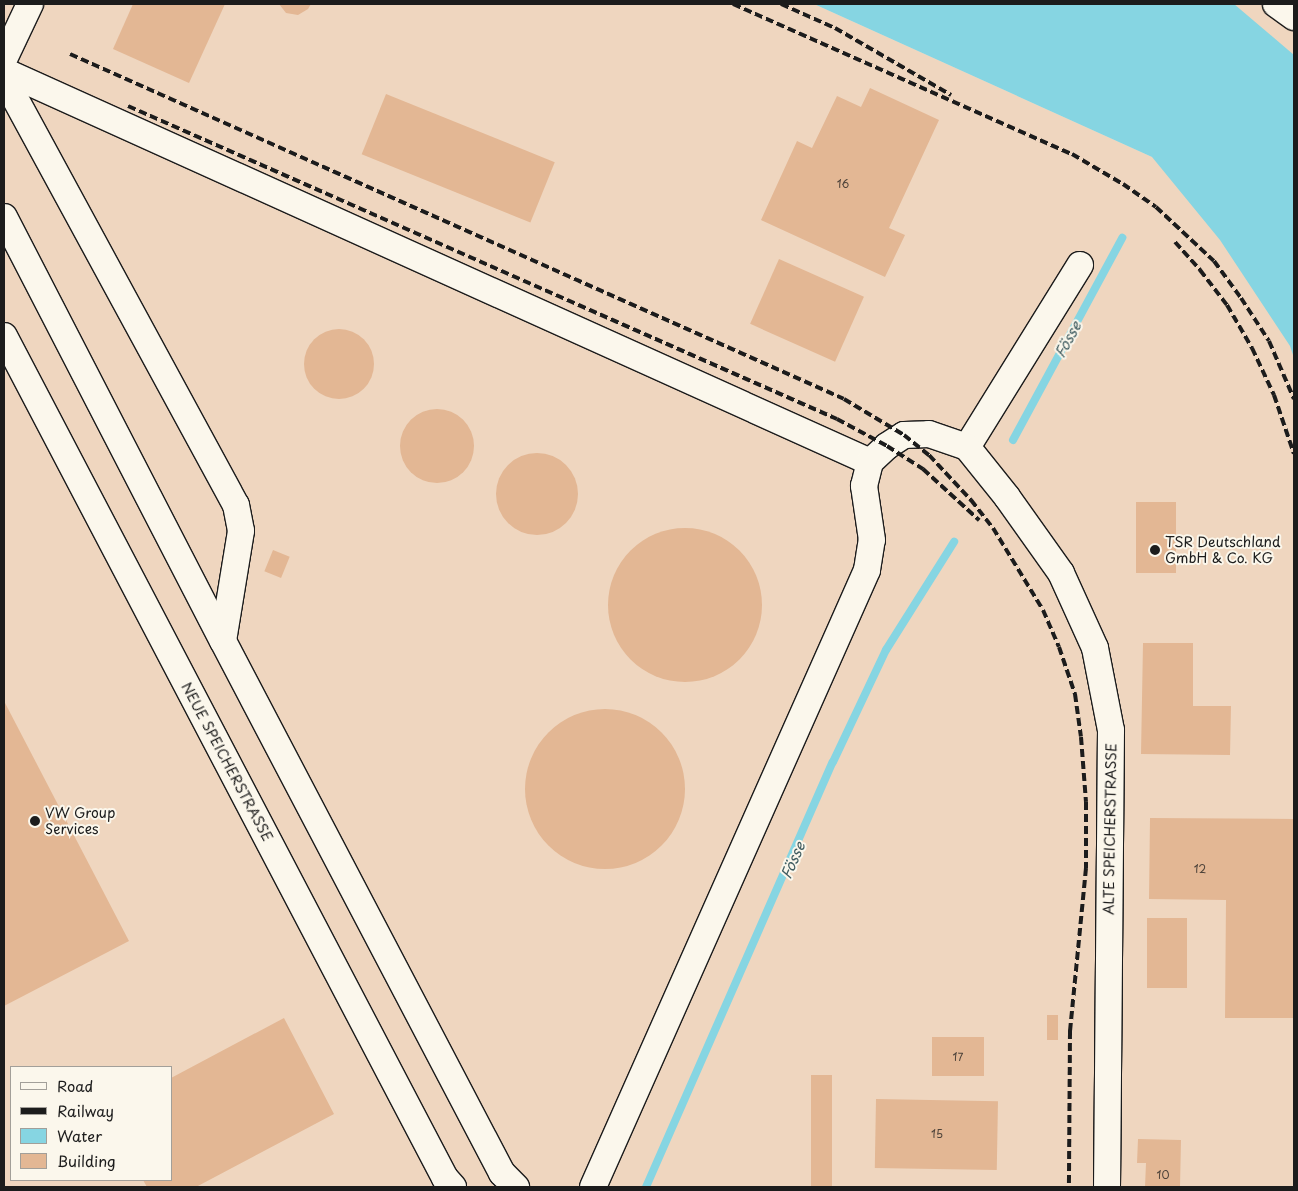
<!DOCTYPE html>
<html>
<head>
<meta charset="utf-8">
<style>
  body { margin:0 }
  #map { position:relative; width:1298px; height:1191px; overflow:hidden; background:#f4e4d2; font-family:"Playpen Sans",sans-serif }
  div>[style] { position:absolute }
  .built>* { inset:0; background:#efd6bf }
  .water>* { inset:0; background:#86d5e2 }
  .stream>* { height:8px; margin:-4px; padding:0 4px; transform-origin:4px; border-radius:4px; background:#86d5e2 }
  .building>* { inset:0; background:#e3b794; transform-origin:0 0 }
  .round { border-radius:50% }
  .roads { filter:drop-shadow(1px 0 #1c1c1c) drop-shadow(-1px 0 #1c1c1c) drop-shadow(0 1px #1c1c1c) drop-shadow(0 -1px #1c1c1c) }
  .minor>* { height:26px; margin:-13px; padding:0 13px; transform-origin:13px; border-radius:13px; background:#fbf7ec }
  .rail>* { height:4px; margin-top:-2px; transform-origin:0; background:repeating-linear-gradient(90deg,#1c1c1c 0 8px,transparent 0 12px) }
  .dots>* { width:14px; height:14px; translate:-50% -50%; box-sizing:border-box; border:2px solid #fbf7ec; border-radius:50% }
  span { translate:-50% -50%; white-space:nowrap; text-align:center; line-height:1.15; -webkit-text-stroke:4px #fbf7ec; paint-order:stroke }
  .number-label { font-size:11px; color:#4e433a }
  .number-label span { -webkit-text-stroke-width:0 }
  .poi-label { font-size:14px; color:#1c1c1c }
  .left { translate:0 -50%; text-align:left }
  .street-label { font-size:14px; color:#1c1c1c }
  .water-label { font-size:15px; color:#415d61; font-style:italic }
  .frame { position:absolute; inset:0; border:5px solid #1c1c1c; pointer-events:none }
  .legend { position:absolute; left:10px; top:1066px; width:162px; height:115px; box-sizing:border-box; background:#fbf7ec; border:1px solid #a29f99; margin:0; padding:6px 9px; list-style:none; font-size:15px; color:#1c1c1c }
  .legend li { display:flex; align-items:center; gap:10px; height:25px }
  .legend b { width:25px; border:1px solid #a29f99 }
</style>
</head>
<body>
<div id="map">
  <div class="built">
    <div style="clip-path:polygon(evenodd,4px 4px,814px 4px,1152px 157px,1215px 4px,1294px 4px,1294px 1187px,4px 1187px,4px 4px,11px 1067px,171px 1067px,171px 1180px,11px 1180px,11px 1067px)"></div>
  </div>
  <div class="water">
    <div style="clip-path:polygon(814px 4px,1234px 4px,1294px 55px,1294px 358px,1290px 346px,1220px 240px,1152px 157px)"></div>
  </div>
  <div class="stream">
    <div style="left:1013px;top:440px;width:230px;rotate:-61.6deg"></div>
    <div style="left:646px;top:1187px;width:464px;rotate:-66.3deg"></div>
    <div style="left:833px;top:762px;width:124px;rotate:-64.7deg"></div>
    <div style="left:886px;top:650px;width:128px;rotate:-57.8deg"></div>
  </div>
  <div class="building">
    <div style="clip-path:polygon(133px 4px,225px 4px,189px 83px,113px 49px)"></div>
    <div style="clip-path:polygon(279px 4px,311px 4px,308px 9px,298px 15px,286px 13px)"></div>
    <div style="clip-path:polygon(870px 88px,939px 120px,889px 228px,905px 235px,885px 277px,761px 220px,797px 141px,812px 148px,837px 96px,861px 107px)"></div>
    <div style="left:386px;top:94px;width:182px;height:65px;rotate:22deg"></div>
    <div style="left:779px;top:259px;width:93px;height:71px;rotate:24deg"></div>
    <div class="round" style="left:304px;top:329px;width:70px;height:70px"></div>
    <div class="round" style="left:400px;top:409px;width:74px;height:74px"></div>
    <div class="round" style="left:496px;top:453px;width:82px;height:82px"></div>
    <div style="left:1136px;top:502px;width:40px;height:71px"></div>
    <div class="round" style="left:608px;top:528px;width:154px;height:154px"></div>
    <div style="left:273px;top:550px;width:18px;height:23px;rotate:22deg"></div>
    <div style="clip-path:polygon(1143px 643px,1193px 643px,1193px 706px,1231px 706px,1230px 755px,1141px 754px)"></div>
    <div style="clip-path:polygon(4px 701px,129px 941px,4px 1006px)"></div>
    <div class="round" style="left:525px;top:709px;width:160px;height:160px"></div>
    <div style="clip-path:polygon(1150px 818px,1294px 819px,1294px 1018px,1225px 1018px,1226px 900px,1149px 899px)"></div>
    <div style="left:1147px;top:918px;width:40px;height:70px"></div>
    <div style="left:1047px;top:1015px;width:11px;height:25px"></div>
    <div style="clip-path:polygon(284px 1018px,334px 1114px,196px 1187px,147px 1187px,143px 1180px,171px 1180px,171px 1078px)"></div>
    <div style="left:932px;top:1037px;width:52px;height:39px"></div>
    <div style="left:811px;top:1075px;width:21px;height:111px"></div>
    <div style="left:876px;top:1099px;width:122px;height:69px;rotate:1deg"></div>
    <div style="clip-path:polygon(1138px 1139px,1181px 1140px,1180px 1187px,1145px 1187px,1146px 1163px,1137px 1163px)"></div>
  </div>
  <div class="roads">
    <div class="minor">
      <div style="left:1276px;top:4px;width:22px;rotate:36deg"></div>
      <div style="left:4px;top:59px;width:61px;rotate:-64.7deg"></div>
      <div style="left:4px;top:71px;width:950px;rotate:24.3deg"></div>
      <div style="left:4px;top:78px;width:486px;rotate:61.5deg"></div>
      <div style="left:236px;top:505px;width:26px;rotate:79deg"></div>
      <div style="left:241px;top:531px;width:111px;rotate:99.3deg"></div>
      <div style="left:4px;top:217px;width:477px;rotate:62.7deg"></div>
      <div style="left:223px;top:641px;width:601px;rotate:62.33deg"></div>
      <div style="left:502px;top:1173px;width:20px;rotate:45deg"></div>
      <div style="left:1080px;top:265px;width:214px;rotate:121.8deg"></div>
      <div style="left:967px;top:447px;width:64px;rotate:51.3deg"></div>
      <div style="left:1007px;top:497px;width:93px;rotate:54.6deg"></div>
      <div style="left:1061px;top:573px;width:82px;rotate:65.6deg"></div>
      <div style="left:1095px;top:648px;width:84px;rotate:79deg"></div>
      <div style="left:1111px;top:730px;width:457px;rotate:90.5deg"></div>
      <div style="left:4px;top:336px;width:950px;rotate:62.36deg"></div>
      <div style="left:445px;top:1178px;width:12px;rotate:48deg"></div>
      <div style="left:593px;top:1187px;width:675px;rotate:-66.05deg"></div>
      <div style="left:867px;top:570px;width:30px;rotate:-81deg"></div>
      <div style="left:872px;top:540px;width:55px;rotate:-98.4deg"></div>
      <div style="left:864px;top:486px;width:25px;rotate:-76deg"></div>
      <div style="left:870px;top:462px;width:23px;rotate:-43deg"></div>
      <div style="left:887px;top:446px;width:20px;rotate:-33deg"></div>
      <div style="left:904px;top:435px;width:25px;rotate:-2deg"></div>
      <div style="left:929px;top:434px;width:40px;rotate:18.9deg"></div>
    </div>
  </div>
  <div class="rail">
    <div style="left:733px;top:4px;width:371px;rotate:23.9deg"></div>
    <div style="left:1072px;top:154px;width:59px;rotate:30.5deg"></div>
    <div style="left:1123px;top:184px;width:40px;rotate:34.9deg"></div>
    <div style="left:1156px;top:207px;width:79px;rotate:43deg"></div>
    <div style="left:1214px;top:261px;width:46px;rotate:53.9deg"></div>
    <div style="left:1241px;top:298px;width:51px;rotate:56.9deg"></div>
    <div style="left:1269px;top:341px;width:63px;rotate:66.7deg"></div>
    <div style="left:781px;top:4px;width:59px;rotate:24deg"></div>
    <div style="left:835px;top:28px;width:134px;rotate:30deg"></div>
    <div style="left:70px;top:54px;width:847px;rotate:24.02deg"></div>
    <div style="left:844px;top:399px;width:70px;rotate:31deg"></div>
    <div style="left:904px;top:435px;width:32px;rotate:39deg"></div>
    <div style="left:929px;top:455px;width:62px;rotate:47deg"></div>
    <div style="left:971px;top:500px;width:36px;rotate:52deg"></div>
    <div style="left:993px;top:528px;width:96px;rotate:58.6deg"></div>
    <div style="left:1043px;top:610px;width:40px;rotate:66.6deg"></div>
    <div style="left:1059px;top:647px;width:50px;rotate:71.2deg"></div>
    <div style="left:1075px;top:694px;width:43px;rotate:82.1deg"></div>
    <div style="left:1081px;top:737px;width:65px;rotate:85.6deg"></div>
    <div style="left:1086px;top:802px;width:66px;rotate:90deg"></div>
    <div style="left:1086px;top:868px;width:164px;rotate:95.6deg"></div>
    <div style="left:1070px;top:1031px;width:156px;rotate:90.4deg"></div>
    <div style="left:128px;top:106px;width:775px;rotate:23.82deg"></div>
    <div style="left:837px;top:419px;width:57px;rotate:28.4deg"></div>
    <div style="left:887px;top:446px;width:43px;rotate:32.6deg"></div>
    <div style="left:923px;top:469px;width:76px;rotate:42.3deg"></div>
    <div style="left:1175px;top:242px;width:38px;rotate:48deg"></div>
    <div style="left:1200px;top:270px;width:44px;rotate:52.4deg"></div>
    <div style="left:1227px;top:305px;width:50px;rotate:59.8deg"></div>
    <div style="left:1252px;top:348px;width:52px;rotate:64.9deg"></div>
    <div style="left:1274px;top:395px;width:62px;rotate:71.3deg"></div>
  </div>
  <div class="dots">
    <div style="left:1155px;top:550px;background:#1c1c1c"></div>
    <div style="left:35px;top:821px;background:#1c1c1c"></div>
  </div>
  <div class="number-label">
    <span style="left:843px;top:184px">16</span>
    <span style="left:1200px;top:869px">12</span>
    <span style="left:958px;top:1057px">17</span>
    <span style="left:937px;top:1134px">15</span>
    <span style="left:1163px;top:1175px">10</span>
  </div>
  <div class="poi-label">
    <span class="left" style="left:1165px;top:550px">TSR Deutschland<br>GmbH &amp; Co. KG</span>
    <span class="left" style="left:45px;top:821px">VW Group<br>Services</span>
  </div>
  <div class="street-label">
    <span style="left:227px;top:762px;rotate:62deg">NEUE SPEICHERSTRASSE</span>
    <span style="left:1110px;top:829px;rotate:-89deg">ALTE SPEICHERSTRASSE</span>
  </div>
  <div class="water-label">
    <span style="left:1067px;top:339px;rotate:-61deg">Fösse</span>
    <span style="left:792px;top:860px;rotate:-66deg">Fösse</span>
  </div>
  <div class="frame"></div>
  <ul class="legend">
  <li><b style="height:6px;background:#fbf7ec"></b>Road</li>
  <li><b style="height:6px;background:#1c1c1c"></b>Railway</li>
  <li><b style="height:14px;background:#86d5e2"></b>Water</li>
  <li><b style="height:14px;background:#e3b794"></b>Building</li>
  </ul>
</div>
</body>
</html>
